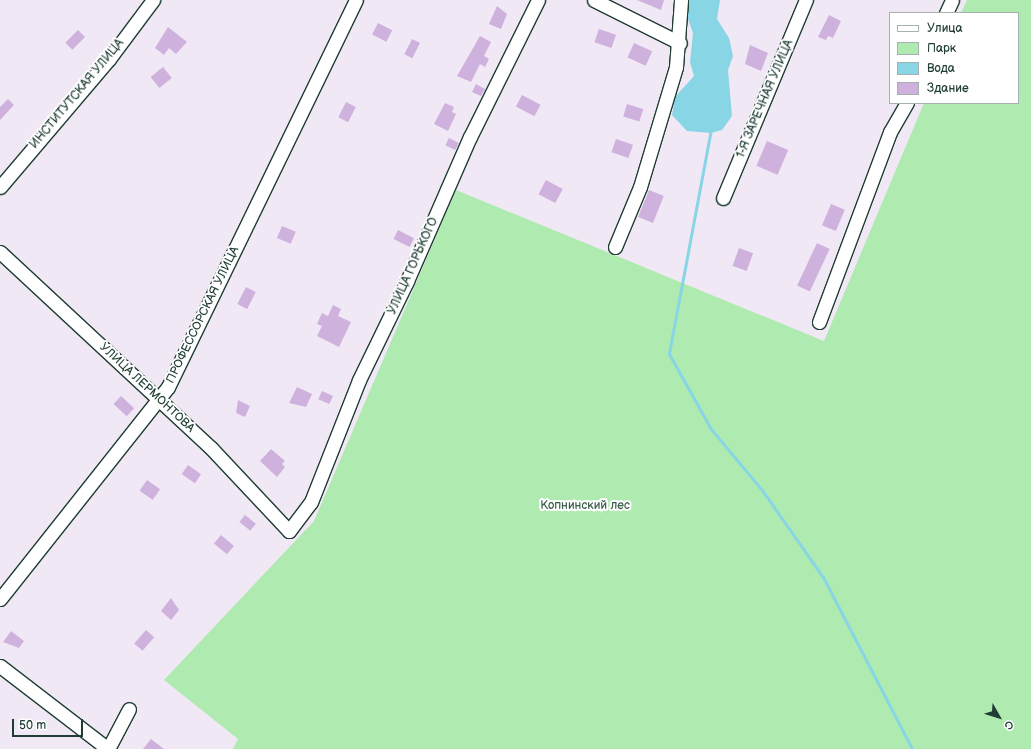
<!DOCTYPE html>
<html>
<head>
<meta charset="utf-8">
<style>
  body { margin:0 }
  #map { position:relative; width:1031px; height:749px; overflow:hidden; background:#f1e8f5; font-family:"Balsamiq Sans",sans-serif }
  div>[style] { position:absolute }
  .green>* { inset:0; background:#afebb1 }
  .water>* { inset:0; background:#87d5e5 }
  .stream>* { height:3px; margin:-1.5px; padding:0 1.5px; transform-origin:1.5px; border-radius:1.5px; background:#87d5e5 }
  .building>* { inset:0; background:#cfb1de; transform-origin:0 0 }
  .roads { filter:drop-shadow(1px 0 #1f3d34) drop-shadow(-1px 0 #1f3d34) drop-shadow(0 1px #1f3d34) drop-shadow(0 -1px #1f3d34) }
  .minor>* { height:13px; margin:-6.5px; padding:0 6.5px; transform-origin:6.5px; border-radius:6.5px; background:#fff }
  span { translate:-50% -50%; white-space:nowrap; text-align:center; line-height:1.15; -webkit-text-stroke:4px #fff; paint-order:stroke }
  .street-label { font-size:12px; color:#1f3d34 }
  .park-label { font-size:12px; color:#3c604d }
  .legend { position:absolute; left:889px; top:12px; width:130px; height:92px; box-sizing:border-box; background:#fff; border:1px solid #a5b1ae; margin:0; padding:5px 7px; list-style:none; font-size:12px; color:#1f3d34 }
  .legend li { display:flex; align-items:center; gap:8px; height:20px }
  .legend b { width:20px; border:1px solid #a5b1ae }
  .north { position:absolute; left:979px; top:697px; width:40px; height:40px; -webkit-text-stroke:3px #fff; paint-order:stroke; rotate:129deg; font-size:11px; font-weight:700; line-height:16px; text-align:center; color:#1f3d34 }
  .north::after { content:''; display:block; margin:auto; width:14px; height:18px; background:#1f3d34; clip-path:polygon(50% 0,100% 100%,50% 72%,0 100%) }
  .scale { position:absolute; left:12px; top:719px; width:71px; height:18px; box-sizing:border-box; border:2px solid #1f3d34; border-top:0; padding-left:5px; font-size:12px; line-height:14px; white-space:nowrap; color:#1f3d34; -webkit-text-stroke:3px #fff; paint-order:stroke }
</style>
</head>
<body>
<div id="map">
  <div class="green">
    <div style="clip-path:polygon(967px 0,1031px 0,1031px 749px,233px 749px,238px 739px,164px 680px,314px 521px,456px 190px,824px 341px,924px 103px,1018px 103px,1018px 13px,961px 13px)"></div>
  </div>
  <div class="water">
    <div style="clip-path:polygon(689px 0,720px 0,717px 19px,729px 38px,733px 56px,728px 70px,732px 116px,722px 130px,711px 133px,687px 131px,672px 115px,675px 97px,694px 76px,690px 62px,693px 33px,687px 16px)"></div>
  </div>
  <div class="stream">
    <div style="left:711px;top:129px;width:229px;rotate:100.6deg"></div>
    <div style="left:669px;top:354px;width:86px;rotate:60.8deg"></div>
    <div style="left:711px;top:429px;width:80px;rotate:50.1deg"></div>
    <div style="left:762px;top:490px;width:106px;rotate:55deg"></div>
    <div style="left:823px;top:577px;width:194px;rotate:62.6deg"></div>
  </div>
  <div class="building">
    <div style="clip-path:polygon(637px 0,664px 0,661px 10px)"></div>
    <div style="clip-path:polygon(497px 6px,507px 14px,501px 29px,489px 24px)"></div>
    <div style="clip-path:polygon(829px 15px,841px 21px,833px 38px,828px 36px,826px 40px,818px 37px)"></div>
    <div style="left:378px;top:23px;width:16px;height:13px;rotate:27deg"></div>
    <div style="clip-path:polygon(168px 27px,187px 42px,176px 54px,169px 48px,164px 55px,155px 48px)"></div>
    <div style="left:599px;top:29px;width:18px;height:14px;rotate:19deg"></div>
    <div style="left:78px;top:30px;width:10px;height:18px;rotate:45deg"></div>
    <div style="clip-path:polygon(480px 36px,491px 42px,484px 56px,489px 59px,485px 67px,480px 64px,471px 82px,457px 76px)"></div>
    <div style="left:412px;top:39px;width:9px;height:17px;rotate:27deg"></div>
    <div style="left:634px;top:43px;width:20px;height:16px;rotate:24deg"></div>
    <div style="clip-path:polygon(750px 45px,768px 53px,761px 71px,745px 64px)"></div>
    <div style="left:163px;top:67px;width:14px;height:16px;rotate:51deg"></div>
    <div style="clip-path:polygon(476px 84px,485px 89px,481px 96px,472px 92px)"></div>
    <div style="left:522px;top:95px;width:21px;height:13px;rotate:28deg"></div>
    <div style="clip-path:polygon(8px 99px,14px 105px,0 120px,0 107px)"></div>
    <div style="left:346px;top:102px;width:11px;height:17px;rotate:27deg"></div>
    <div style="clip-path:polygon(445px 103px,454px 107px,452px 112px,456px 114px,448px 131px,434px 124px)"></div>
    <div style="left:627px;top:104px;width:17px;height:13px;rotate:17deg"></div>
    <div style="left:449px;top:138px;width:11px;height:8px;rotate:27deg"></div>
    <div style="left:616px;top:139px;width:18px;height:14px;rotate:19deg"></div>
    <div style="left:767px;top:141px;width:23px;height:27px;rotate:23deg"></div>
    <div style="left:546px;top:180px;width:19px;height:16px;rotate:28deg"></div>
    <div style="left:649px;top:190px;width:16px;height:29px;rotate:22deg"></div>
    <div style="left:831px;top:204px;width:15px;height:23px;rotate:23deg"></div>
    <div style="left:282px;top:226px;width:15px;height:13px;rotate:23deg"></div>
    <div style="left:398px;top:230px;width:18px;height:10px;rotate:27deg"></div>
    <div style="left:817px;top:243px;width:14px;height:47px;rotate:25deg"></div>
    <div style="left:739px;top:248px;width:15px;height:19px;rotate:20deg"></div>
    <div style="left:246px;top:287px;width:11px;height:19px;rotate:27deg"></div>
    <div style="clip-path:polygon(333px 305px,341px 309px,338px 316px,351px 322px,339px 347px,317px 336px,322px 326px,317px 324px,322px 313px,328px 316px)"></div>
    <div style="clip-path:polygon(297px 387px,312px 394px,306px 407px,289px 403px)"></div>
    <div style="left:322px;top:391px;width:12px;height:9px;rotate:24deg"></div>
    <div style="left:121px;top:396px;width:18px;height:11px;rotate:43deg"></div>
    <div style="clip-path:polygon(238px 400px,250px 406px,245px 417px,236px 413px)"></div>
    <div style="clip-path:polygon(271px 449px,285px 461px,282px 464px,285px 467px,277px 477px,260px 461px)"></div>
    <div style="left:188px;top:465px;width:16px;height:11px;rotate:35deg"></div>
    <div style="left:147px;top:480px;width:16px;height:13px;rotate:35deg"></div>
    <div style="left:245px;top:515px;width:14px;height:9px;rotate:39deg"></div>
    <div style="left:221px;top:535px;width:17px;height:11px;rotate:40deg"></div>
    <div style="clip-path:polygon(171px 598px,179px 610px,171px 620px,161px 611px)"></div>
    <div style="left:146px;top:630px;width:11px;height:18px;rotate:41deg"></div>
    <div style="clip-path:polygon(11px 631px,24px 641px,19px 648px,3px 642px)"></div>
    <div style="clip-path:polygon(151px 739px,164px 749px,143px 749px)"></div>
  </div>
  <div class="roads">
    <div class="minor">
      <div style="left:594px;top:0;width:96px;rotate:26.6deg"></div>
      <div style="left:946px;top:13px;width:14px;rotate:-65deg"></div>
      <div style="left:0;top:187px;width:168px;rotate:-49.6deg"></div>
      <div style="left:109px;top:59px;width:74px;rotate:-53.3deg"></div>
      <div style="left:723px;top:198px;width:215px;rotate:-67.3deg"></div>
      <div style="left:615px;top:247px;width:65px;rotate:-67.4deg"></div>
      <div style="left:640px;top:187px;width:125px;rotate:-73.3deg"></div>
      <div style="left:676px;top:67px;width:67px;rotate:-85.7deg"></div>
      <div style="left:0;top:252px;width:288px;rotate:42.9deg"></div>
      <div style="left:211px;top:448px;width:114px;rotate:46.8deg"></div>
      <div style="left:289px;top:531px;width:36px;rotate:-53deg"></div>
      <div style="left:311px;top:502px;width:131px;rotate:-68.5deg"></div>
      <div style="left:359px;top:380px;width:110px;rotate:-64.1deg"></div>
      <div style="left:407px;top:281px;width:157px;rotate:-66.4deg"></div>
      <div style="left:470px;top:137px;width:153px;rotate:-63.6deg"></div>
      <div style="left:819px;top:322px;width:203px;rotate:-69.5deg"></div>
      <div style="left:890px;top:132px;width:34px;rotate:-60deg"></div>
      <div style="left:0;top:599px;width:270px;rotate:-51.6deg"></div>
      <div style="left:168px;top:387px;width:430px;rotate:-64.1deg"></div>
      <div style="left:0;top:666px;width:136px;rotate:37.5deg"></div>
      <div style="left:108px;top:749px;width:45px;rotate:-62.3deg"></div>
    </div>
  </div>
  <div class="street-label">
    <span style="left:77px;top:94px;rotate:-50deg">ИНСТИТУТСКАЯ УЛИЦА</span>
    <span style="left:765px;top:99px;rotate:-67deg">1-Я ЗАРЕЧНАЯ УЛИЦА</span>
    <span style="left:413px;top:266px;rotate:-66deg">УЛИЦА ГОРЬКОГО</span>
    <span style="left:203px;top:315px;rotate:-64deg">ПРОФЕССОРСКАЯ УЛИЦА</span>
    <span style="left:147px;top:388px;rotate:43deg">УЛИЦА ЛЕРМОНТОВА</span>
  </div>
  <div class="park-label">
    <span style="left:585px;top:506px">Копнинский лес</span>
  </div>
  <ul class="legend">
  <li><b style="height:5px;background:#fff"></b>Улица</li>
  <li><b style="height:11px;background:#afebb1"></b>Парк</li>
  <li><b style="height:11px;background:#87d5e5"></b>Вода</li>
  <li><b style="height:11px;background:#cfb1de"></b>Здание</li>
  </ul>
  <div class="north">С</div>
  <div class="scale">50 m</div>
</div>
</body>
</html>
